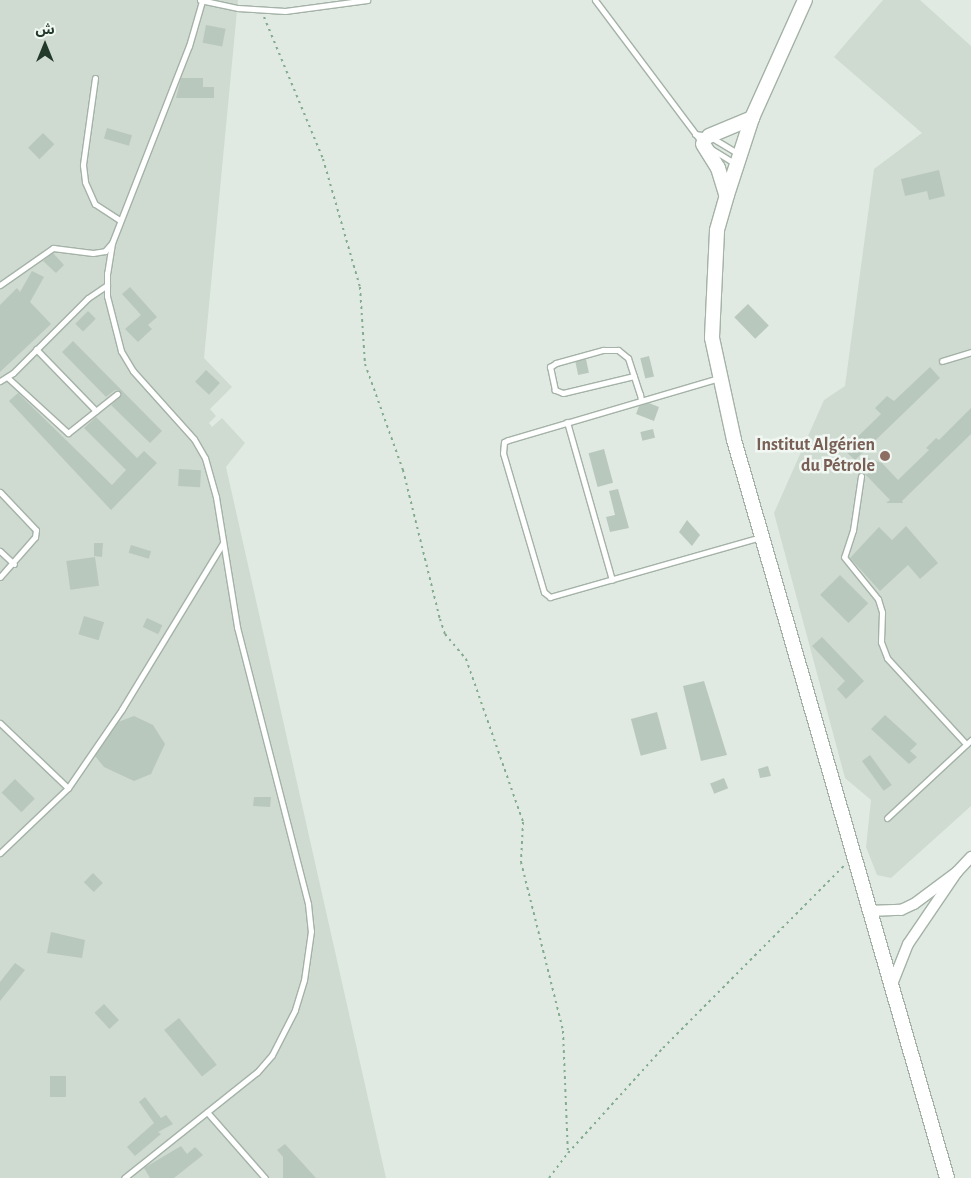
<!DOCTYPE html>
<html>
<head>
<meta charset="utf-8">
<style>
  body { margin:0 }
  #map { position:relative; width:971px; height:1178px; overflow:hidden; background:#e1eae2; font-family:"Alegreya Sans","Noto Sans Arabic",sans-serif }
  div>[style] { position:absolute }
  .built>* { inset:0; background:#cfdad1 }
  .building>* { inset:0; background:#b9c8bd; transform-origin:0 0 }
  .path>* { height:2px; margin-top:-1px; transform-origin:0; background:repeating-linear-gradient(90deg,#83ac8f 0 2.5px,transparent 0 6.5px) }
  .roads { filter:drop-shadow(1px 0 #a4b2a7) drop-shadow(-1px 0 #a4b2a7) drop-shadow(0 1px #a4b2a7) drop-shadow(0 -1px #a4b2a7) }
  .lane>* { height:5px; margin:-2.5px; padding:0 2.5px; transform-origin:2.5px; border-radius:2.5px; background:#fff }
  .street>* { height:10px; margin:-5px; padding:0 5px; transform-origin:5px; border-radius:5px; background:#fff }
  .secondary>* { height:14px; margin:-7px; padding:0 7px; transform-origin:7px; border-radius:7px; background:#fff }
  .dots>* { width:14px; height:14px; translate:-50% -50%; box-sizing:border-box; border:2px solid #f1f7f2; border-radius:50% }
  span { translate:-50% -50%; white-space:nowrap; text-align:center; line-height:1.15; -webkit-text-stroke:5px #f1f7f2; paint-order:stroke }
  .education-label { font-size:18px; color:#785e54; font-weight:700 }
  .right { translate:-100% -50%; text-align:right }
  .north { position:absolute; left:20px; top:20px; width:50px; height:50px; -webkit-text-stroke:4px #f1f7f2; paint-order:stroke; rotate:0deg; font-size:14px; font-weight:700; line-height:20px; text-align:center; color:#223a2a }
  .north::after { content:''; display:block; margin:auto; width:18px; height:22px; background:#223a2a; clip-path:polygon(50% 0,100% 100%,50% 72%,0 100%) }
</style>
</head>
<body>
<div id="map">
  <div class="built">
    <div style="clip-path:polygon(0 0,238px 0,204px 358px,232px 387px,210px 409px,216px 416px,209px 423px,212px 427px,222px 418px,245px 443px,226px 467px,386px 1178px,0 1178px)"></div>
    <div style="clip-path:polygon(883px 0,920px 0,971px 46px,971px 806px,891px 878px,877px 875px,866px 847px,871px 800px,845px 778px,774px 513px,824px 400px,845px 386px,874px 169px,922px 133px,834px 57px)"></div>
  </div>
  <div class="building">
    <div style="left:206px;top:25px;width:20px;height:18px;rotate:11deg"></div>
    <div style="clip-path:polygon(181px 78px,203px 78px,203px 87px,214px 87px,214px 98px,176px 98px)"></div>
    <div style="left:107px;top:128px;width:26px;height:11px;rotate:16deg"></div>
    <div style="left:43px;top:133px;width:16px;height:21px;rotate:45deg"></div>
    <div style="clip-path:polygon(939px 170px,945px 196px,929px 200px,927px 191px,905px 196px,901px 179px)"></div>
    <div style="clip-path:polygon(53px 253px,64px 265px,56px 273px,43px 261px)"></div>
    <div style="clip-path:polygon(32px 271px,44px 277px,30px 302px,51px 324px,0 372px,0 305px,17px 288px,20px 292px)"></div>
    <div style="clip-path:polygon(130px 287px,157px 317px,148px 325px,152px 329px,138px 342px,125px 329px,141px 315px,122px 294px)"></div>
    <div style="left:748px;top:304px;width:30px;height:19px;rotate:46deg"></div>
    <div style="left:88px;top:311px;width:11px;height:18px;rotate:45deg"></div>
    <div style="clip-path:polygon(73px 341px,162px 431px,150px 443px,111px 405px,121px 396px,120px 391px,115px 390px,106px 397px,62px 352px)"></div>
    <div style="left:649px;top:356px;width:21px;height:9px;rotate:76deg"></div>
    <div style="left:586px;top:359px;width:14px;height:11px;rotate:78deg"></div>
    <div style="clip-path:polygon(930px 367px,940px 378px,855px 460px,844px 450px,881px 414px,875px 408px,887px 396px,894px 401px)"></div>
    <div style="left:206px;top:370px;width:19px;height:16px;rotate:43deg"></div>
    <div style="clip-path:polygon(18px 393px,112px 485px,126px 470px,84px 428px,96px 417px,137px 458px,144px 451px,157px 463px,111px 510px,9px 401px)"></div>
    <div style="clip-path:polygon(649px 403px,659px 407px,654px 421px,636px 414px,639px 406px)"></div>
    <div style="clip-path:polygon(971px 408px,971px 434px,902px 501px,903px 503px,886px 503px,890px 500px,864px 473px,870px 467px,868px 458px,882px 463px,898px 480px,929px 450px,926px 448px,936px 438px,939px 440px)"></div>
    <div style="left:653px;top:429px;width:9px;height:13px;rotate:77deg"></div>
    <div style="left:604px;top:449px;width:35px;height:16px;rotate:75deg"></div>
    <div style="left:179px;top:469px;width:22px;height:17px;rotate:3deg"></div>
    <div style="clip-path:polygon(618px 489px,629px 528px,610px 532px,606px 517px,615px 515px,609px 491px)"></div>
    <div style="clip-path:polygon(687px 520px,700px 535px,692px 546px,679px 532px)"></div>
    <div style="clip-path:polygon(906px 526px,938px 563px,920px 579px,908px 565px,880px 591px,850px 558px,879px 527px,892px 540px)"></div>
    <div style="clip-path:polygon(94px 543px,103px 543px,102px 557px,94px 556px)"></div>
    <div style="left:131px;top:545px;width:21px;height:8px;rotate:17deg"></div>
    <div style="left:95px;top:557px;width:29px;height:29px;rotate:82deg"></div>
    <div style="left:840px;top:575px;width:40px;height:28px;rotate:45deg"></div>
    <div style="left:84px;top:616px;width:21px;height:19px;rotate:17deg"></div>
    <div style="left:147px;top:618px;width:17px;height:10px;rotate:25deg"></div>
    <div style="clip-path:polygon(822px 637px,864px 681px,846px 699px,837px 689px,845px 681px,812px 646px)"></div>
    <div style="clip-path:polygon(704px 681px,727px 755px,701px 761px,683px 686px)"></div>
    <div style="left:657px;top:712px;width:38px;height:27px;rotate:75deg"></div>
    <div style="clip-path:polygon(885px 715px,917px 744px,910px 751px,917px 757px,909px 764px,871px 729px)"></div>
    <div style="clip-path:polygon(134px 716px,153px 725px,165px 744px,151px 774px,134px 781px,104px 767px,95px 756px,118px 722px)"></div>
    <div style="left:870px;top:755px;width:37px;height:10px;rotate:54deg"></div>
    <div style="clip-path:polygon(768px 766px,771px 776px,760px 778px,758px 769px)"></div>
    <div style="left:724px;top:778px;width:11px;height:15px;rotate:68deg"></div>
    <div style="left:15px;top:779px;width:28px;height:19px;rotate:45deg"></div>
    <div style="clip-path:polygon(254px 797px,271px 797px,270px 807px,253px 806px)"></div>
    <div style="left:93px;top:873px;width:14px;height:13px;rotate:45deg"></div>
    <div style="clip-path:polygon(51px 932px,85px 940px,82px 958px,47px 953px)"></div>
    <div style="clip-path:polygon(15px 963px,25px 970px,0 1001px,0 982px)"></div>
    <div style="left:104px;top:1004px;width:22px;height:13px;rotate:47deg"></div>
    <div style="left:179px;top:1018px;width:60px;height:19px;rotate:51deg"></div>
    <div style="left:50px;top:1076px;width:16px;height:21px"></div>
    <div style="clip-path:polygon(145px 1097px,161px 1118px,166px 1115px,173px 1124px,158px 1132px,161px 1134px,135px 1156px,127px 1147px,154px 1123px,139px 1102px)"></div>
    <div style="clip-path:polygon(285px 1144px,316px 1178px,283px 1178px,283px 1157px,277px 1150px)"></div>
    <div style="clip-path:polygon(181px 1146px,187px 1154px,195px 1147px,203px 1155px,174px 1178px,150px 1178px,144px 1168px)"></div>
  </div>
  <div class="path">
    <div style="left:264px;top:17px;width:154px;rotate:67.4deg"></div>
    <div style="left:323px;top:159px;width:133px;rotate:73.9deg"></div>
    <div style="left:360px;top:287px;width:77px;rotate:86.3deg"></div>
    <div style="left:365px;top:364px;width:113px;rotate:70.3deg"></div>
    <div style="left:403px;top:470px;width:154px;rotate:76.1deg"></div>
    <div style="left:440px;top:619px;width:16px;rotate:72deg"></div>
    <div style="left:445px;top:634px;width:33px;rotate:50deg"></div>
    <div style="left:466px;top:659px;width:173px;rotate:70.7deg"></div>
    <div style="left:523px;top:822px;width:40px;rotate:92.9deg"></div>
    <div style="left:521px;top:862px;width:174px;rotate:76deg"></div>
    <div style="left:563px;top:1031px;width:122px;rotate:87.7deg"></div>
    <div style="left:549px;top:1178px;width:31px;rotate:-53deg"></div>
    <div style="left:568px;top:1153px;width:142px;rotate:-47.9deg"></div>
    <div style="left:663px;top:1048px;width:257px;rotate:-45.2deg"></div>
  </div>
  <div class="roads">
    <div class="lane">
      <div style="left:200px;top:0;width:39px;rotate:12deg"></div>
      <div style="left:238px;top:8px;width:47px;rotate:3.7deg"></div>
      <div style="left:285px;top:11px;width:83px;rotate:-7.6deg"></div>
      <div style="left:595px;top:0;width:180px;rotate:53.1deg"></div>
      <div style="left:95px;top:78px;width:88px;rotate:97.9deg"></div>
      <div style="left:83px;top:165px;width:17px;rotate:83deg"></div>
      <div style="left:85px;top:182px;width:24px;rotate:66deg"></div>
      <div style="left:95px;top:204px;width:30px;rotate:33deg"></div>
      <div style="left:695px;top:134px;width:14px;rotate:8deg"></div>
      <div style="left:709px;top:136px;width:35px;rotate:31deg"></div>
      <div style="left:710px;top:148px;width:31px;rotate:32deg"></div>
      <div style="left:112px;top:243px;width:30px;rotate:99deg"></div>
      <div style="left:107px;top:273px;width:23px;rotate:90deg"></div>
      <div style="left:107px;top:296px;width:57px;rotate:75.7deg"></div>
      <div style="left:121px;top:351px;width:23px;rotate:59deg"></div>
      <div style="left:133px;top:371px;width:91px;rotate:48.1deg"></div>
      <div style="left:194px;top:439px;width:22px;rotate:60deg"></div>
      <div style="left:205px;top:458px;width:41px;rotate:74.2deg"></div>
      <div style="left:216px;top:497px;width:132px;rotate:80.8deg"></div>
      <div style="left:237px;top:627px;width:286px;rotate:75.6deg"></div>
      <div style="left:308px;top:904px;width:27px;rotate:84deg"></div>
      <div style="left:311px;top:931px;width:49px;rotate:98.1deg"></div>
      <div style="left:304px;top:980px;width:31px;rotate:107deg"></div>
      <div style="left:295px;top:1010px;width:51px;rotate:117.1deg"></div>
      <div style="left:272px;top:1055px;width:23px;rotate:131deg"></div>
      <div style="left:257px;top:1072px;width:170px;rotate:141.4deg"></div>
      <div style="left:0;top:285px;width:65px;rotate:-34.9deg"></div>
      <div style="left:53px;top:248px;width:40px;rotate:7.1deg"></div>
      <div style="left:93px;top:253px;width:12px;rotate:-9deg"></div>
      <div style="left:105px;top:251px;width:11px;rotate:-49deg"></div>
      <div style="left:112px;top:243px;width:212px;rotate:-68.7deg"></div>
      <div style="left:189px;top:46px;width:47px;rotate:-73.9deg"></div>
      <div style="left:36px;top:349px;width:86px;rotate:45.9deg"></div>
      <div style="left:942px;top:361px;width:30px;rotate:-17deg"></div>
      <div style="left:634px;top:376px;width:73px;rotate:166.5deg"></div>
      <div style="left:563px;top:393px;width:9px;rotate:-159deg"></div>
      <div style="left:555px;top:390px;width:24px;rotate:-102deg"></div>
      <div style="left:550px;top:367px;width:7px;rotate:-34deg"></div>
      <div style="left:556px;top:363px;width:49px;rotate:-15.5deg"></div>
      <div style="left:603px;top:350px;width:15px"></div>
      <div style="left:618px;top:350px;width:13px;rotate:39deg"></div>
      <div style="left:628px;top:358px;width:38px;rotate:72deg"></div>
      <div style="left:640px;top:394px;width:6px;rotate:81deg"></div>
      <div style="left:7px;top:377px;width:83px;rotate:42.6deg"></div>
      <div style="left:68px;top:433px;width:63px;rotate:-38.5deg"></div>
      <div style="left:719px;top:378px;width:220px;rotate:163.6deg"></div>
      <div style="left:508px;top:440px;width:4px;rotate:153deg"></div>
      <div style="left:504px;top:442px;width:11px;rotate:95deg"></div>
      <div style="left:503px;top:453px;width:145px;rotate:73.6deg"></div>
      <div style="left:544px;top:592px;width:8px;rotate:40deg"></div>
      <div style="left:550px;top:597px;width:219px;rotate:-15.9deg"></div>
      <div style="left:0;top:381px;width:15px;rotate:-32deg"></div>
      <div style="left:13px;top:373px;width:106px;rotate:-45deg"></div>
      <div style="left:88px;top:298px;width:23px;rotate:-34deg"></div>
      <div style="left:567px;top:422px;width:164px;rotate:74.1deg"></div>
      <div style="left:861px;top:476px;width:55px;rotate:98.4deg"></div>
      <div style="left:853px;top:530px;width:28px;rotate:108deg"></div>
      <div style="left:844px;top:557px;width:54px;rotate:51deg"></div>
      <div style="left:878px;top:599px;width:14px;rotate:73deg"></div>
      <div style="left:882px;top:612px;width:30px;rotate:92deg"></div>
      <div style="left:881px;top:642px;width:17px;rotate:69deg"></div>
      <div style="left:887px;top:658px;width:117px;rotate:47.4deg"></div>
      <div style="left:0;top:492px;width:52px;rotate:46.5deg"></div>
      <div style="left:36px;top:530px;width:7px;rotate:98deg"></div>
      <div style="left:35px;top:537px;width:53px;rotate:131.2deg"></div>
      <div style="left:0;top:551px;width:19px;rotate:43deg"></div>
      <div style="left:0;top:723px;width:94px;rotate:43.7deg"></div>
      <div style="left:887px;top:818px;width:115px;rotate:-42.9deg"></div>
      <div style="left:0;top:853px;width:94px;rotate:-43.7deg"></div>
      <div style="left:68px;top:788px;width:96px;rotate:-55.6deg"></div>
      <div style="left:122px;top:709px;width:194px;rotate:-58.7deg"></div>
      <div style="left:207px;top:1112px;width:88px;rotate:48.7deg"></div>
    </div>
    <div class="street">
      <div style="left:957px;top:872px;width:21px;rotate:-47deg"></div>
      <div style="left:868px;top:911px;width:33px;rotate:-2deg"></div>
      <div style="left:901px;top:910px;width:14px;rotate:-25deg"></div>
      <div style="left:914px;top:904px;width:54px;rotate:-36.7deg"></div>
      <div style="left:957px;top:872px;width:87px;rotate:124.2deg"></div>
      <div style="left:908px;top:944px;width:46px;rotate:111.6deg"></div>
    </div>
    <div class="secondary">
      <div style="left:805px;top:0;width:129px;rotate:114.2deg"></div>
      <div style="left:752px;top:118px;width:81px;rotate:108deg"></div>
      <div style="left:727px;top:195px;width:37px;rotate:106deg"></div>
      <div style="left:717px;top:231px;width:107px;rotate:92.7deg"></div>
      <div style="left:712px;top:338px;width:104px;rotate:77.8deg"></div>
      <div style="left:734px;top:440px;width:768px;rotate:73.9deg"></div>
      <div style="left:709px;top:136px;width:47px;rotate:-22.7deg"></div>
      <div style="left:703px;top:144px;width:28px;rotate:58deg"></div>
      <div style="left:718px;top:168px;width:28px;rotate:73deg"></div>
    </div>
  </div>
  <div class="dots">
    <div style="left:885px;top:456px;background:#8d6e63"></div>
  </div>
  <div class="education-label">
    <span class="right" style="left:875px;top:456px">Institut Algérien<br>du Pétrole</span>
  </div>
  <div class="north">ش</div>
</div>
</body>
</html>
